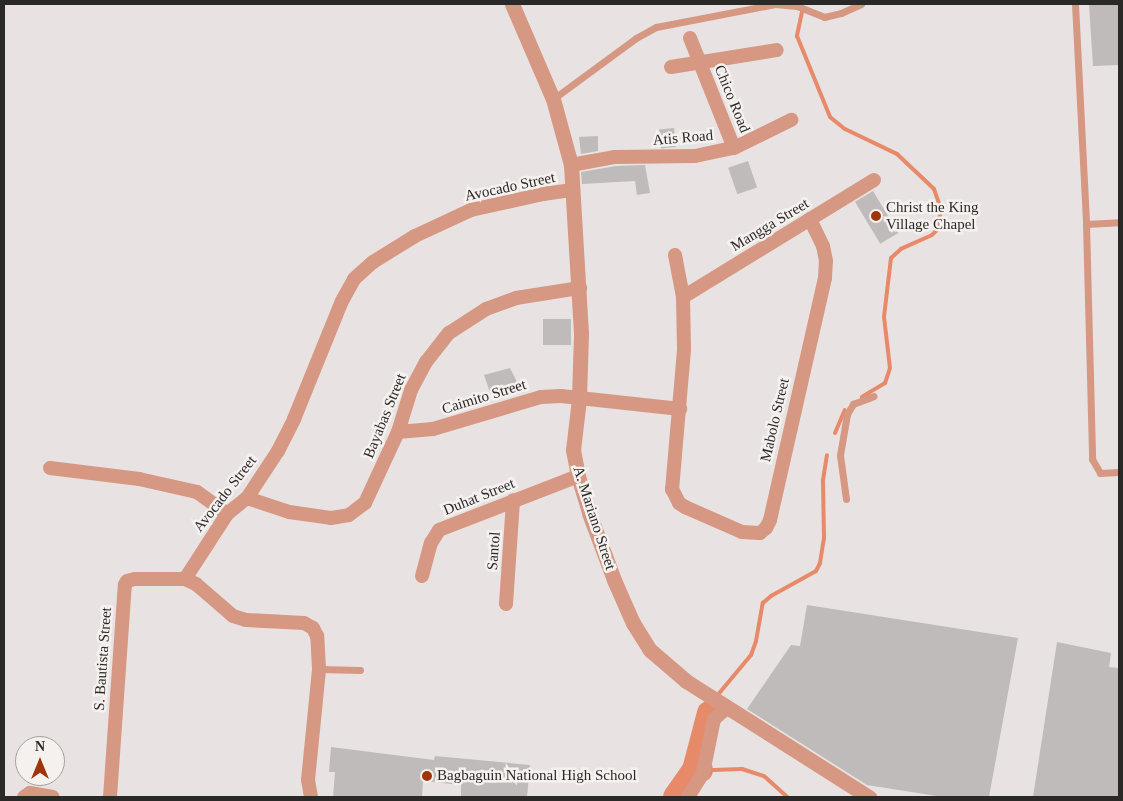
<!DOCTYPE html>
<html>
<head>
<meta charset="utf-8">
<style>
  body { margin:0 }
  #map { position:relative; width:1123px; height:801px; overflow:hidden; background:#e8e3e2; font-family:Georgia,serif }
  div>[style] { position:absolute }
  .stream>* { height:4px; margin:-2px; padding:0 2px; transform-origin:2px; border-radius:2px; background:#e78a6a }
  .river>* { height:24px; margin:-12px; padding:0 12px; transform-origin:12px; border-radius:12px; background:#e78a6a }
  .building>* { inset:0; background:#bfbbba; transform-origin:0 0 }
  .service>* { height:7px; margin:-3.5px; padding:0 3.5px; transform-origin:3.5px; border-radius:3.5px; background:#d69882 }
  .minor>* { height:14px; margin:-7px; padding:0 7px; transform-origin:7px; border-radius:7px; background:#d69882 }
  .tertiary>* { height:15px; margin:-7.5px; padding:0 7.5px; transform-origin:7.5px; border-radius:7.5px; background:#d69882 }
  .dots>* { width:14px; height:14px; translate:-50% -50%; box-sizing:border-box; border:2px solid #f5f1ef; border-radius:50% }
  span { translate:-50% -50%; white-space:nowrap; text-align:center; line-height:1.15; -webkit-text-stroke:5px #f5f1ef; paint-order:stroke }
  .street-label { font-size:15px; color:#2a2928 }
  .poi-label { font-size:15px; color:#2a2928 }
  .left { translate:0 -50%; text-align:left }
  .frame { position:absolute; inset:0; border:5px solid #2a2928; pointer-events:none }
  .north { position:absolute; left:15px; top:736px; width:50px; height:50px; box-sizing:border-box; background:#f5f1ef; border:1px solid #a4a19f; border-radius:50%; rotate:0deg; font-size:14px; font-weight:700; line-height:20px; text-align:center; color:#2a2928 }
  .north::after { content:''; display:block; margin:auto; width:18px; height:22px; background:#9d370b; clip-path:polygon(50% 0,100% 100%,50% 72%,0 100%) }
</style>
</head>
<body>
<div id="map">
  <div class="stream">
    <div style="left:802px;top:12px;width:25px;rotate:102deg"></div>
    <div style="left:797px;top:36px;width:87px;rotate:67.8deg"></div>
    <div style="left:830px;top:117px;width:19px;rotate:39deg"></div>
    <div style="left:845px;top:129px;width:58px;rotate:25.7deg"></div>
    <div style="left:897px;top:154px;width:51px;rotate:43.4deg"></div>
    <div style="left:934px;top:189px;width:21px;rotate:71deg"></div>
    <div style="left:941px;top:209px;width:20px;rotate:99deg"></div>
    <div style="left:938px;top:229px;width:8px;rotate:135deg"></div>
    <div style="left:932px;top:235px;width:34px;rotate:156deg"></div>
    <div style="left:901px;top:249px;width:13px;rotate:138deg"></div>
    <div style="left:891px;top:258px;width:59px;rotate:96.8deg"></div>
    <div style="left:884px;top:317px;width:51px;rotate:83.3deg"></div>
    <div style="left:890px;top:368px;width:16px;rotate:108deg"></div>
    <div style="left:885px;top:383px;width:27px;rotate:149deg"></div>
    <div style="left:835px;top:433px;width:25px;rotate:-67deg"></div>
    <div style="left:716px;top:697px;width:55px;rotate:-50.2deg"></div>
    <div style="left:751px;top:655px;width:15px;rotate:-70deg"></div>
    <div style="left:756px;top:641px;width:39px;rotate:-80deg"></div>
    <div style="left:763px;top:603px;width:11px;rotate:-41deg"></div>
    <div style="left:771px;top:596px;width:51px;rotate:-29.1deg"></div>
    <div style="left:816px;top:571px;width:9px;rotate:-63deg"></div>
    <div style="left:820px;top:563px;width:25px;rotate:-81deg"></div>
    <div style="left:824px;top:538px;width:58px;rotate:-91deg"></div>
    <div style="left:823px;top:480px;width:25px;rotate:-81deg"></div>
    <div style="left:709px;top:713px;width:11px;rotate:-68deg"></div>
    <div style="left:713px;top:770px;width:29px;rotate:-2deg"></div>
    <div style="left:742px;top:769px;width:23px;rotate:18deg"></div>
    <div style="left:764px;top:776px;width:31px;rotate:42deg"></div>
  </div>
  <div class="river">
    <div style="left:694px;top:770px;width:59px;rotate:-75.3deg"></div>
    <div style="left:675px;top:797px;width:33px;rotate:-55deg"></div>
    <div style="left:694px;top:770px;width:7px"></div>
  </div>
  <div class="building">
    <div style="clip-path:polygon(1089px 4px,1119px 4px,1119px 65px,1093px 66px)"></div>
    <div style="left:674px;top:128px;width:19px;height:15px;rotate:84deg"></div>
    <div style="clip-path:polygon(598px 136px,598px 151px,581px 154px,579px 137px)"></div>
    <div style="left:748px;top:161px;width:28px;height:21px;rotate:71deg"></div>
    <div style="clip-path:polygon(645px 165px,650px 193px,637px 195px,635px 181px,582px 184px,581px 172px,616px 166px)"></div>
    <div style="left:873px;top:191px;width:49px;height:21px;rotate:59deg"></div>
    <div style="left:571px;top:319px;width:26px;height:28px;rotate:90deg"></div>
    <div style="clip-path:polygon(510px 368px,519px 386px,491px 395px,484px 375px)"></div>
    <div style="clip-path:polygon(807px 605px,1018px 638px,989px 797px,943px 797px,867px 785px,747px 709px,791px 645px,800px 646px)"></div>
    <div style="clip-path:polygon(1057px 642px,1111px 653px,1109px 667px,1119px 668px,1119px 797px,1033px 797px)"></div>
    <div style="clip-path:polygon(331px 747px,434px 760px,435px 756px,530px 765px,527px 797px,461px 797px,461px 785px,423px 781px,422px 797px,333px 797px,335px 772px,329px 772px)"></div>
  </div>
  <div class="service">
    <div style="left:1075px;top:4px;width:220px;rotate:87.1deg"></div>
    <div style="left:1086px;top:224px;width:235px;rotate:88.5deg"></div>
    <div style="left:1092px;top:459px;width:16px;rotate:60deg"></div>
    <div style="left:1100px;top:473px;width:19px;rotate:-3deg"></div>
    <div style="left:553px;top:99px;width:103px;rotate:-36.3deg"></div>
    <div style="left:636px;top:38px;width:23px;rotate:-29deg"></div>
    <div style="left:656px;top:27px;width:121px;rotate:-10.9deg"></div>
    <div style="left:775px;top:4px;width:22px;rotate:5deg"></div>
    <div style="left:797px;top:6px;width:29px;rotate:22deg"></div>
    <div style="left:824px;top:17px;width:17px;rotate:-13deg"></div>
    <div style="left:841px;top:13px;width:22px;rotate:-24deg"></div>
    <div style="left:1086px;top:224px;width:33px;rotate:-3deg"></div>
    <div style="left:846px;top:499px;width:44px;rotate:-97.8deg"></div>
    <div style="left:840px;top:455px;width:42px;rotate:-80.3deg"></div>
    <div style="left:847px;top:414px;width:12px;rotate:-59deg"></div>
    <div style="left:853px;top:404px;width:22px;rotate:-21deg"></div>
    <div style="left:319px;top:669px;width:41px;rotate:1.4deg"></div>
  </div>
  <div class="minor">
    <div style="left:690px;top:38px;width:118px;rotate:68.2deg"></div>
    <div style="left:671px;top:67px;width:107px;rotate:-9.1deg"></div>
    <div style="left:571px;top:165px;width:45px;rotate:-10.3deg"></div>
    <div style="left:615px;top:157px;width:80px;rotate:-0.7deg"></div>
    <div style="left:695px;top:156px;width:40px;rotate:-12deg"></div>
    <div style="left:734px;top:148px;width:64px;rotate:-26.2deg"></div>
    <div style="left:675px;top:255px;width:43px;rotate:79.2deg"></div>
    <div style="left:683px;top:297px;width:53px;rotate:88.9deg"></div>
    <div style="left:684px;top:350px;width:140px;rotate:94.9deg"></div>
    <div style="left:672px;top:489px;width:16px;rotate:63deg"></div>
    <div style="left:679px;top:503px;width:7px;rotate:34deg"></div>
    <div style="left:685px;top:507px;width:62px;rotate:23.7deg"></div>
    <div style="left:742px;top:532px;width:18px;rotate:3deg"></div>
    <div style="left:760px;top:533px;width:8px;rotate:-40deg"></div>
    <div style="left:766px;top:528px;width:9px;rotate:-63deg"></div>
    <div style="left:770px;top:520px;width:248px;rotate:-77.2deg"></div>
    <div style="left:825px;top:278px;width:17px;rotate:-87deg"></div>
    <div style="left:826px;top:261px;width:15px;rotate:-101deg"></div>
    <div style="left:823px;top:246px;width:30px;rotate:-116deg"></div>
    <div style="left:683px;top:297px;width:224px;rotate:-31.5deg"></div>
    <div style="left:398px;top:432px;width:35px;rotate:-5deg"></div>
    <div style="left:433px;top:429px;width:113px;rotate:-16.5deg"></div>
    <div style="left:541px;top:397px;width:20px;rotate:-3deg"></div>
    <div style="left:561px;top:396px;width:120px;rotate:6.2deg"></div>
    <div style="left:50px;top:468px;width:90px;rotate:7deg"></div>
    <div style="left:139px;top:479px;width:59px;rotate:12.6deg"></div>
    <div style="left:197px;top:492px;width:37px;rotate:36deg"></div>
    <div style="left:247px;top:498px;width:44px;rotate:18.4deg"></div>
    <div style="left:289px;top:512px;width:42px;rotate:8.1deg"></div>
    <div style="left:331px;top:518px;width:18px;rotate:-9deg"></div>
    <div style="left:349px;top:515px;width:20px;rotate:-37deg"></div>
    <div style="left:365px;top:503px;width:78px;rotate:-65.1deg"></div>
    <div style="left:398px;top:432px;width:44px;rotate:-72.8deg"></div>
    <div style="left:411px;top:390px;width:32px;rotate:-62deg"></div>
    <div style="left:426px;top:362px;width:37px;rotate:-52deg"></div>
    <div style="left:449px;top:333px;width:44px;rotate:-33deg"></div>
    <div style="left:486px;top:309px;width:32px;rotate:-20deg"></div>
    <div style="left:516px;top:298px;width:65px;rotate:-8.9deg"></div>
    <div style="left:422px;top:576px;width:34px;rotate:-75deg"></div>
    <div style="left:431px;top:543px;width:15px;rotate:-58deg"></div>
    <div style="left:439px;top:530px;width:149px;rotate:-21.2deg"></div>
    <div style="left:506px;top:604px;width:104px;rotate:-86.1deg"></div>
    <div style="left:24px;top:797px;width:7px;rotate:-34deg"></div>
    <div style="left:30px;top:793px;width:23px;rotate:10deg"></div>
    <div style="left:110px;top:797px;width:213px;rotate:-86deg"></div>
    <div style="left:125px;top:585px;width:4px;rotate:-63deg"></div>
    <div style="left:127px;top:581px;width:8px;rotate:-14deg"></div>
    <div style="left:135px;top:579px;width:50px"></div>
    <div style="left:311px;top:797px;width:17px;rotate:-100deg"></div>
    <div style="left:308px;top:780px;width:112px;rotate:-84.3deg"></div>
    <div style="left:319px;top:669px;width:33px;rotate:-93deg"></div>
    <div style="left:317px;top:636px;width:9px;rotate:-117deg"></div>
    <div style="left:313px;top:628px;width:10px;rotate:-151deg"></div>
    <div style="left:304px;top:623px;width:58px;rotate:-177deg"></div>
    <div style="left:246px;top:620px;width:14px;rotate:-163deg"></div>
    <div style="left:233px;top:616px;width:49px;rotate:-139.1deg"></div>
    <div style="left:196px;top:584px;width:12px;rotate:-156deg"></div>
    <div style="left:185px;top:579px;width:77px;rotate:-57.1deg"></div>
    <div style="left:227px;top:514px;width:26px;rotate:-39deg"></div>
    <div style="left:247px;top:498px;width:56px;rotate:-56.6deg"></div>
    <div style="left:278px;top:451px;width:36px;rotate:-63deg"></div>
    <div style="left:294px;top:419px;width:127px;rotate:-67.9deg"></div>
    <div style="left:342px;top:301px;width:25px;rotate:-61deg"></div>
    <div style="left:354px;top:279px;width:25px;rotate:-42deg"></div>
    <div style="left:373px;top:262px;width:49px;rotate:-31.8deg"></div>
    <div style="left:415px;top:236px;width:62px;rotate:-24.9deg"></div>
    <div style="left:471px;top:210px;width:74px;rotate:-12.5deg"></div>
    <div style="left:543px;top:194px;width:30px;rotate:-8deg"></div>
    <div style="left:688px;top:797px;width:28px;rotate:-58deg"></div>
    <div style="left:703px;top:773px;width:55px;rotate:-78.5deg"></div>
    <div style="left:714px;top:719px;width:18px;rotate:-41deg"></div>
  </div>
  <div class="tertiary">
    <div style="left:512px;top:4px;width:103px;rotate:66.7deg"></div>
    <div style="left:553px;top:99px;width:68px;rotate:74.7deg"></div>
    <div style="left:571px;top:165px;width:169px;rotate:86.6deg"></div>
    <div style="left:581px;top:334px;width:65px;rotate:91.8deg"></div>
    <div style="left:579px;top:399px;width:51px;rotate:96.7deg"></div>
    <div style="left:573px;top:450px;width:26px;rotate:79deg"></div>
    <div style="left:578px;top:476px;width:39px;rotate:73deg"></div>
    <div style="left:589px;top:513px;width:72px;rotate:69.5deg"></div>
    <div style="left:614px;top:580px;width:47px;rotate:66.2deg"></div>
    <div style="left:633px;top:623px;width:32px;rotate:58deg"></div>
    <div style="left:650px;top:650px;width:48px;rotate:40.7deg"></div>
    <div style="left:686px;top:681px;width:217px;rotate:32.4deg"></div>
  </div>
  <div class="dots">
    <div style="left:876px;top:216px;background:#9d370b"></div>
    <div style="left:427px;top:776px;background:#9d370b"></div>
  </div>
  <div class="street-label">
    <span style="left:732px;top:99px;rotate:68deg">Chico Road</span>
    <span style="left:683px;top:138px;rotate:-5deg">Atis Road</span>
    <span style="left:510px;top:187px;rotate:-12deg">Avocado Street</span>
    <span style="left:770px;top:225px;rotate:-31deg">Mangga Street</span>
    <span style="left:484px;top:397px;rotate:-17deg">Caimito Street</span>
    <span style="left:385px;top:416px;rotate:-68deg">Bayabas Street</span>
    <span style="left:775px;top:420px;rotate:-77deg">Mabolo Street</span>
    <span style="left:225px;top:494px;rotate:-52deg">Avocado Street</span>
    <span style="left:479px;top:497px;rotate:-22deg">Duhat Street</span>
    <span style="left:594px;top:518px;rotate:72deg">A. Mariano Street</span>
    <span style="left:494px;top:551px;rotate:-86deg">Santol</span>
    <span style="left:103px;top:659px;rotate:-86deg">S. Bautista Street</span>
  </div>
  <div class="poi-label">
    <span class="left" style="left:886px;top:216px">Christ the King<br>Village Chapel</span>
    <span class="left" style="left:437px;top:776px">Bagbaguin National High School</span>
  </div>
  <div class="frame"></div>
  <div class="north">N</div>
</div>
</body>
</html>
